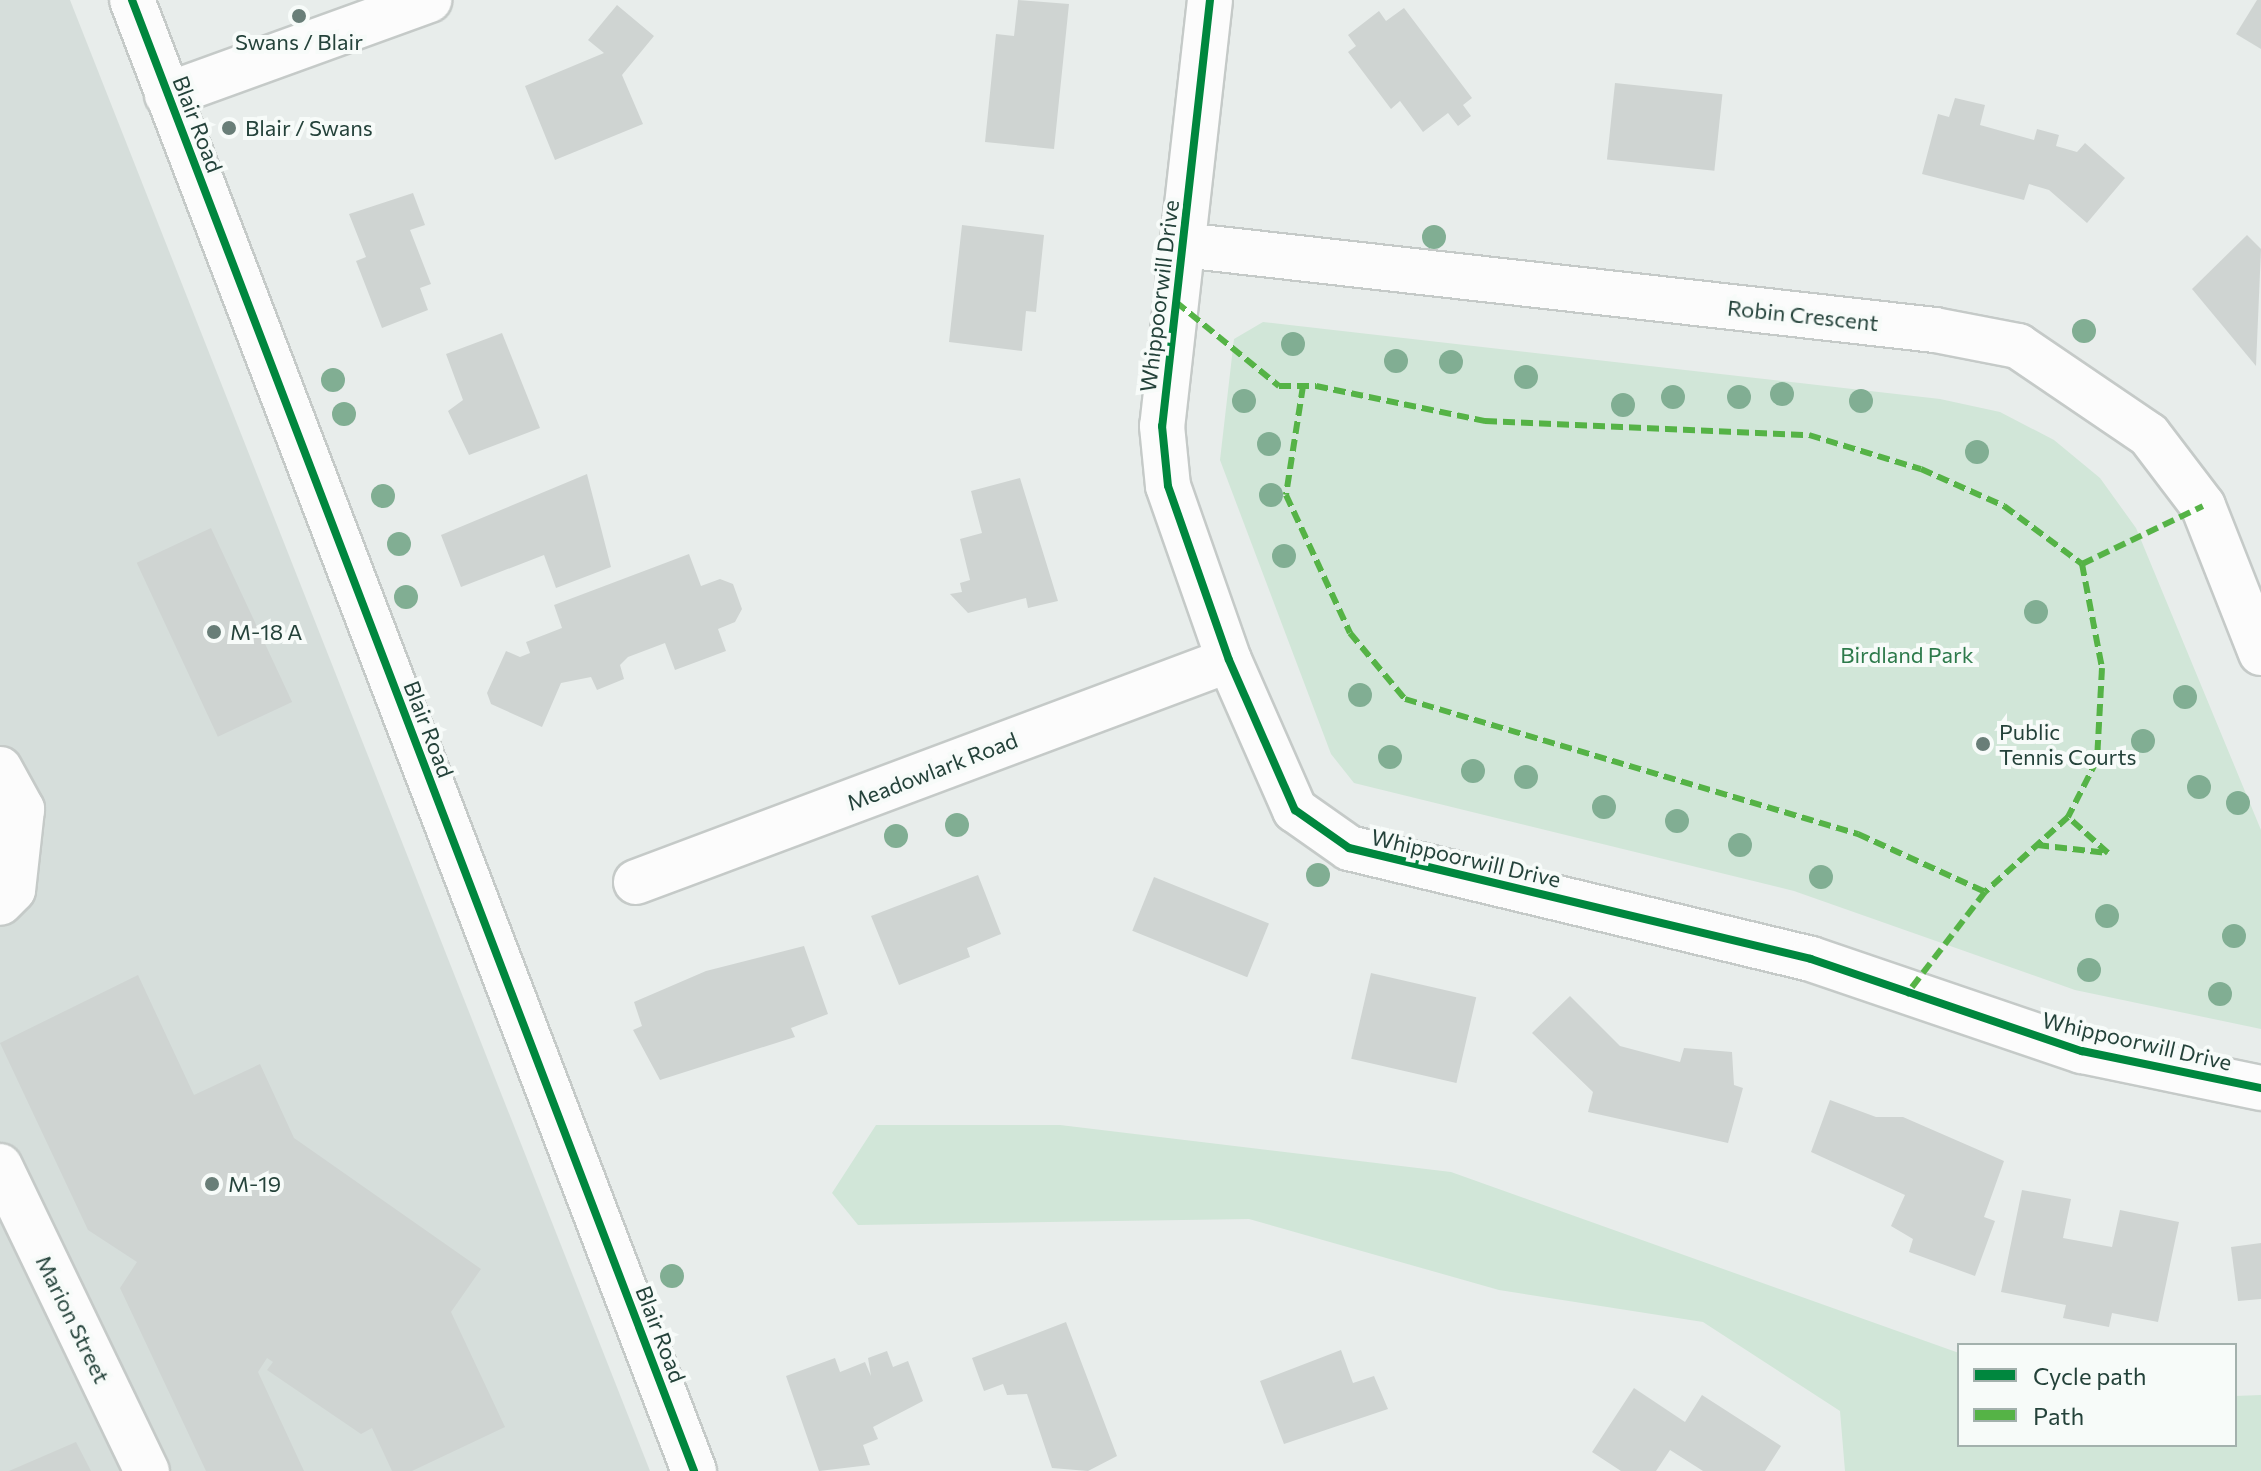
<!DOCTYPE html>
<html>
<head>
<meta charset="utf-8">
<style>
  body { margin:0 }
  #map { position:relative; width:2261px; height:1471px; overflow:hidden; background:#e8edeb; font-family:Commissioner,sans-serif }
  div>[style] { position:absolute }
  .built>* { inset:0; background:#d6dedb }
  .green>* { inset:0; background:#d1e6d8 }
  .building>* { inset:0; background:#cfd4d2; transform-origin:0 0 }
  .roads { filter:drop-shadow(2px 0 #c5cac8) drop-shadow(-2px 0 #c5cac8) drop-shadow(0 2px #c5cac8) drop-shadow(0 -2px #c5cac8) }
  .street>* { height:44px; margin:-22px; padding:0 22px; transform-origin:22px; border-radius:22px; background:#fcfcfc }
  .secondary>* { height:44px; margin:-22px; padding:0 22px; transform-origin:22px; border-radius:22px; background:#fcfcfc }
  .quiet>* { height:6px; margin-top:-3px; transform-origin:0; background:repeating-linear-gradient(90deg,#55b346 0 12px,transparent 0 18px) }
  .cycleway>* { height:8px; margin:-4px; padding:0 4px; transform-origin:4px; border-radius:4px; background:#00873e }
  .trees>* { width:24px; height:24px; margin:-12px; border-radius:50%; background:#81ae93 }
  .dots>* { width:22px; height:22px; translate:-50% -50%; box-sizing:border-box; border:4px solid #f7fbf9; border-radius:50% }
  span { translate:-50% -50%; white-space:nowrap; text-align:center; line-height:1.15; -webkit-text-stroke:8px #f7fbf9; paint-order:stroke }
  .poi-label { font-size:22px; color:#24423a }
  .left { translate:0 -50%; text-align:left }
  .street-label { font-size:22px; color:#24423a }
  .park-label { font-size:22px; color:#2d7a4b }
  .legend { position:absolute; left:1957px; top:1343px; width:280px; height:104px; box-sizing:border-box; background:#f7fbf9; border:2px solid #a3b1ad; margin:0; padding:10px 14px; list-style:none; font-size:24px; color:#24423a }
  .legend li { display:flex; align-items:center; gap:16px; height:40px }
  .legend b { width:40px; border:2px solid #a3b1ad }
</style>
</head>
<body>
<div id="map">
  <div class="built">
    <div style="clip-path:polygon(0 0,70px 0,650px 1471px,0 1471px)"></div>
  </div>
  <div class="green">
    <div style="clip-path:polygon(1263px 322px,1940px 399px,2000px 412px,2054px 440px,2100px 478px,2136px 528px,2261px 830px,2261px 1029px,2075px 990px,1794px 891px,1354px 783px,1331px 754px,1220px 460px,1234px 339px)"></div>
    <div style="clip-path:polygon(876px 1125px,1060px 1125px,1451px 1172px,1959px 1353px,1959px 1445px,2235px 1445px,2235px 1396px,2261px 1395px,2261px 1471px,1845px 1471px,1840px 1411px,1703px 1322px,1499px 1290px,1249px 1219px,858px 1225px,832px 1193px)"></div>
  </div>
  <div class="building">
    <div style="clip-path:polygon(1018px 0,1069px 4px,1054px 149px,985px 142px,996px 34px,1014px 36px)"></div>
    <div style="clip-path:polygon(2257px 0,2261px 0,2261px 49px,2236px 34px)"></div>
    <div style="clip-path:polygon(617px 5px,654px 36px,622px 75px,643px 124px,555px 160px,525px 86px,604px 53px,588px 40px)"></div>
    <div style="clip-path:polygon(1404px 8px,1472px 98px,1463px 105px,1471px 116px,1458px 126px,1448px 113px,1423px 132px,1400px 101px,1391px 109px,1348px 52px,1356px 46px,1348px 35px,1379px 11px,1386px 21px)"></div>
    <div style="left:1615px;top:83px;width:108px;height:77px;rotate:6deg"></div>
    <div style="clip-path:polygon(1955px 98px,1985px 105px,1980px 125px,2034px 140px,2037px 129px,2059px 135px,2056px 146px,2077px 152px,2085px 143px,2125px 178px,2087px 223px,2049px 190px,2029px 184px,2024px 200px,1922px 174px,1938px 114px,1949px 117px)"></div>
    <div style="clip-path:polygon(413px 193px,425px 225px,410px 230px,431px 284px,420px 288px,428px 310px,382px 328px,356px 261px,366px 257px,349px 214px)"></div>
    <div style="clip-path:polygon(962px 225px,1044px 235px,1036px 312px,1026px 311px,1022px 351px,949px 342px)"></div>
    <div style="clip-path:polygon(2247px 235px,2261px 249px,2256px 366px,2192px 289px)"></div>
    <div style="clip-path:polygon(502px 333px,540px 428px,469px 455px,448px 411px,463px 400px,446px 354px)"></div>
    <div style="clip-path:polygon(587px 474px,611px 567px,556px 588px,544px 555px,461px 587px,441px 535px)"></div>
    <div style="clip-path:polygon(1020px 478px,1058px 601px,1028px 608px,1026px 598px,968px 613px,950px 594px,962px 592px,960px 583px,970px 580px,960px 539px,982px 533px,971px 491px)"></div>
    <div style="left:211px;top:528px;width:192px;height:82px;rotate:65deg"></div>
    <div style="clip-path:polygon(689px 554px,701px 586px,720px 579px,733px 584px,742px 609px,735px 622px,718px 629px,726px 651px,675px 670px,665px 643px,628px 657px,620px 665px,624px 679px,597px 690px,591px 677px,561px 683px,542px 727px,491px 704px,487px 693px,506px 651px,520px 657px,530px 653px,526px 642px,562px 628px,554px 605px)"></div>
    <div style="clip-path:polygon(978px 875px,1001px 934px,967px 948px,970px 957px,899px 985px,871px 916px)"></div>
    <div style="left:1154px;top:877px;width:124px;height:58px;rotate:22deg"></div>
    <div style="clip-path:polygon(804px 946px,828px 1014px,791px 1028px,795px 1037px,660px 1080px,633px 1030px,642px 1026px,634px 1002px,706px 971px)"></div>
    <div style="left:1371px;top:973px;width:108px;height:88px;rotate:13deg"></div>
    <div style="clip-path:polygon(138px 975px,194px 1095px,260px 1064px,294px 1138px,481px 1269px,451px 1312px,505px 1427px,412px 1471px,392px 1471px,372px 1428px,361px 1434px,267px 1370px,273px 1362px,267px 1358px,258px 1372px,304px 1471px,206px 1471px,120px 1288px,137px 1262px,88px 1230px,0 1043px)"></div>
    <div style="clip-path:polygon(1570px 996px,1620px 1046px,1680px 1062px,1684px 1048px,1732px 1052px,1734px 1085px,1743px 1088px,1728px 1143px,1588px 1112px,1593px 1092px,1532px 1033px)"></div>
    <div style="clip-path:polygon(1830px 1100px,1876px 1117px,1903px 1117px,2004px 1161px,1984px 1217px,1995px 1221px,1975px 1276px,1909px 1252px,1913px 1239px,1891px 1226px,1905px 1195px,1811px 1152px)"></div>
    <div style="clip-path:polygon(2022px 1190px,2071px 1199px,2063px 1238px,2112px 1247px,2120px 1210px,2179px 1222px,2158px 1322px,2112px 1313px,2109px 1327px,2063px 1318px,2066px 1305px,2001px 1292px)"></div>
    <div style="clip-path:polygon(2261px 1243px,2261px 1299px,2238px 1301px,2231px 1247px)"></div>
    <div style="clip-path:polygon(1066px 1322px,1117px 1456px,1088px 1471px,1052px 1468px,1027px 1394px,1007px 1395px,1003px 1384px,984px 1391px,972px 1358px)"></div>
    <div style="clip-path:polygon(1341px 1350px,1353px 1383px,1374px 1376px,1388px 1409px,1284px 1444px,1260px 1381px)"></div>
    <div style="clip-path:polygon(887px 1351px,893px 1367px,908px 1361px,923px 1401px,873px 1427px,878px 1439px,863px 1445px,870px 1465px,819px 1471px,786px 1376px,835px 1358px,840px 1372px,865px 1362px,871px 1376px,868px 1358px)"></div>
    <div style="clip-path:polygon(1634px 1388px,1685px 1422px,1702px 1395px,1781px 1446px,1765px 1471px,1703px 1471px,1670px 1450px,1656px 1471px,1621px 1471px,1592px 1452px)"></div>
    <div style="clip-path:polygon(76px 1442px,91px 1471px,9px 1471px)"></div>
  </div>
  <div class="roads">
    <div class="street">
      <div style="left:1210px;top:0;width:429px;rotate:96.4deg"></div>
      <div style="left:1162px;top:426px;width:60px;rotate:84.3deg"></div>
      <div style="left:1168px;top:486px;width:184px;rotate:70.7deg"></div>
      <div style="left:1229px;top:660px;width:164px;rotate:66.3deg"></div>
      <div style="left:1295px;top:810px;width:66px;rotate:35.1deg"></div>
      <div style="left:1349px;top:848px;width:475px;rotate:13.5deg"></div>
      <div style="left:1811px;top:959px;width:286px;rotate:18.8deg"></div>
      <div style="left:2082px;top:1051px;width:183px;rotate:11.7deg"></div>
      <div style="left:167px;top:95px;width:279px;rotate:-19.9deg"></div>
      <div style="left:1183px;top:245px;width:757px;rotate:6.45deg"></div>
      <div style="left:1935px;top:330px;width:85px;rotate:10.9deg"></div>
      <div style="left:2018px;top:346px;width:158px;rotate:34.2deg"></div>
      <div style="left:2149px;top:435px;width:89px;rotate:52.7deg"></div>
      <div style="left:2203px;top:506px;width:158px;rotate:68.5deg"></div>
      <div style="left:0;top:769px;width:46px;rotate:61.2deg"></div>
      <div style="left:22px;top:809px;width:81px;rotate:96.3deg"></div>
      <div style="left:13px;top:890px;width:18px;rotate:135deg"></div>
      <div style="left:636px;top:882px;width:633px;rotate:-20.52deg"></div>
      <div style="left:0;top:1166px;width:339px;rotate:64.3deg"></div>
    </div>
    <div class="secondary">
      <div style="left:132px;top:0;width:1575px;rotate:69.09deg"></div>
    </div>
  </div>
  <div class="quiet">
    <div style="left:1176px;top:302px;width:133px;rotate:39.2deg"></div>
    <div style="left:1279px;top:386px;width:37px"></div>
    <div style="left:1316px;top:386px;width:173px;rotate:11.7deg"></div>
    <div style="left:1485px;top:421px;width:324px;rotate:2.5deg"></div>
    <div style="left:1809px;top:435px;width:117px;rotate:16.9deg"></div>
    <div style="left:1921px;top:469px;width:91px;rotate:24deg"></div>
    <div style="left:2004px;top:506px;width:97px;rotate:36.6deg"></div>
    <div style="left:2082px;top:564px;width:106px;rotate:79.1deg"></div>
    <div style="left:2102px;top:668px;width:92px;rotate:93.1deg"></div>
    <div style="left:2097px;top:760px;width:64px;rotate:117deg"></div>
    <div style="left:2068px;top:817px;width:112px;rotate:137.9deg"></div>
    <div style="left:1985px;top:892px;width:130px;rotate:127.5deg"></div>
    <div style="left:1303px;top:386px;width:110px;rotate:98.9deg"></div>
    <div style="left:1286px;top:495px;width:152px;rotate:65.1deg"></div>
    <div style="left:1350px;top:633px;width:86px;rotate:50.2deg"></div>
    <div style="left:1405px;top:699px;width:473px;rotate:16.6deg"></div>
    <div style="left:1858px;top:834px;width:140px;rotate:24.5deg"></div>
    <div style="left:2082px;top:564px;width:134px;rotate:-25.6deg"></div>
    <div style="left:2037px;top:845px;width:71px;rotate:6.4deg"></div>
    <div style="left:2108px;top:853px;width:54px;rotate:-138deg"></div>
  </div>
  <div class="cycleway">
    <div style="left:132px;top:0;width:1575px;rotate:69.09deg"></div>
    <div style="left:1210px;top:0;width:429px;rotate:96.4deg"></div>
    <div style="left:1162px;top:426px;width:60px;rotate:84.3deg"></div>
    <div style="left:1168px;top:486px;width:184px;rotate:70.7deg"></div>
    <div style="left:1229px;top:660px;width:164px;rotate:66.3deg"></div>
    <div style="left:1295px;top:810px;width:66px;rotate:35.1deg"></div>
    <div style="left:1349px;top:848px;width:475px;rotate:13.5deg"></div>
    <div style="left:1811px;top:959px;width:286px;rotate:18.8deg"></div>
    <div style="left:2082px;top:1051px;width:183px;rotate:11.7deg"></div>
  </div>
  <div class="trees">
    <div style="left:1434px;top:237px"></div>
    <div style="left:2084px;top:331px"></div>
    <div style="left:1293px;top:344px"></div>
    <div style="left:1396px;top:361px"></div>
    <div style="left:1451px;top:362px"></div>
    <div style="left:1526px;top:377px"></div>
    <div style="left:333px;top:380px"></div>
    <div style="left:1782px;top:394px"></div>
    <div style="left:1673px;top:397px"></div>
    <div style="left:1739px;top:397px"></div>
    <div style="left:1244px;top:401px"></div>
    <div style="left:1861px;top:401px"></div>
    <div style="left:1623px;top:405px"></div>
    <div style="left:344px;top:414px"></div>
    <div style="left:1269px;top:444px"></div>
    <div style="left:1977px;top:452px"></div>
    <div style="left:1271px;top:495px"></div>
    <div style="left:383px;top:496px"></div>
    <div style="left:399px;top:544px"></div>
    <div style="left:1284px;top:556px"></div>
    <div style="left:406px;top:597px"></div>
    <div style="left:2036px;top:612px"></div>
    <div style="left:1360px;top:695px"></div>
    <div style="left:2185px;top:697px"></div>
    <div style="left:2143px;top:741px"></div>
    <div style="left:1390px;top:757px"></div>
    <div style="left:1473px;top:771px"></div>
    <div style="left:1526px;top:777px"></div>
    <div style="left:2199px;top:787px"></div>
    <div style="left:2238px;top:803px"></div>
    <div style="left:1604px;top:807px"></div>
    <div style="left:1677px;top:821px"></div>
    <div style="left:957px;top:825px"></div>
    <div style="left:896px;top:836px"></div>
    <div style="left:1740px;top:845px"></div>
    <div style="left:1318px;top:875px"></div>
    <div style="left:1821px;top:877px"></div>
    <div style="left:2107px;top:916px"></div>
    <div style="left:2234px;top:936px"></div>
    <div style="left:2089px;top:970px"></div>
    <div style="left:2220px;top:994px"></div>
    <div style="left:672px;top:1276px"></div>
  </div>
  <div class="dots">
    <div style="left:299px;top:16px;background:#697e78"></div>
    <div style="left:229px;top:128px;background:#697e78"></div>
    <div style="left:214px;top:632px;background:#697e78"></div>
    <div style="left:1983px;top:744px;background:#697e78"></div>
    <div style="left:212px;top:1184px;background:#697e78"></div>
  </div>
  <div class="poi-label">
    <span style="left:299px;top:42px">Swans / Blair</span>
    <span class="left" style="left:245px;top:128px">Blair / Swans</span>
    <span class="left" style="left:230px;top:632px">M-18 A</span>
    <span class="left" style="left:1999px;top:744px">Public<br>Tennis Courts</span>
    <span class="left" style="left:228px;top:1184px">M-19</span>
  </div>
  <div class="street-label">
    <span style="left:198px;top:124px;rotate:69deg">Blair Road</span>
    <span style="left:1159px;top:296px;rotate:-83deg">Whippoorwill Drive</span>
    <span style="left:1803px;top:315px;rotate:6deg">Robin Crescent</span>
    <span style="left:429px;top:729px;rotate:69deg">Blair Road</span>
    <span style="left:932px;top:771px;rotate:-21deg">Meadowlark Road</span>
    <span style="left:1466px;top:858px;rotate:13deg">Whippoorwill Drive</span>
    <span style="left:2137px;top:1041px;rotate:13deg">Whippoorwill Drive</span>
    <span style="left:73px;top:1319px;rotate:64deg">Marion Street</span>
    <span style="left:661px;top:1334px;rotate:69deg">Blair Road</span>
  </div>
  <div class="park-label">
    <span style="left:1907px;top:655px">Birdland Park</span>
  </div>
  <ul class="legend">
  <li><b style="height:10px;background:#00873e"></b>Cycle path</li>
  <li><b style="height:10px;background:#55b346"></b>Path</li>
  </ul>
</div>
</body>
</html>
